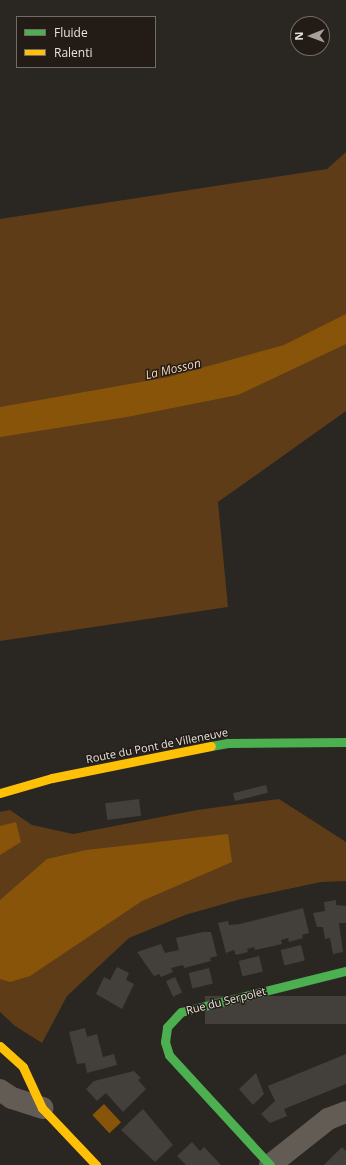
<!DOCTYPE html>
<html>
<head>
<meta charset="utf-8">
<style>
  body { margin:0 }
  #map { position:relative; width:346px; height:1165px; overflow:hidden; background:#2a2622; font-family:"Open Sans",sans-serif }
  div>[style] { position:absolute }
  .green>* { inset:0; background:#5d3c17 }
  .water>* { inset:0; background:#885409; transform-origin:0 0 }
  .building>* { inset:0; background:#43403c; transform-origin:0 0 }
  .street>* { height:22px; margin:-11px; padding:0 11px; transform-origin:11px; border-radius:11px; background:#635c54 }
  .fast>* { height:9px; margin:-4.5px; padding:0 4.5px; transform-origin:4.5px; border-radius:4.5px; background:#4caf50 }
  .slow>* { height:9px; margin:-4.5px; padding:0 4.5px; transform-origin:4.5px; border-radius:4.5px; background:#ffc107 }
  span { translate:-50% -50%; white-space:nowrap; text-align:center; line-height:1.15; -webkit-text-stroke:3px #231c16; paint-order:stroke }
  .street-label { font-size:11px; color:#e8e3df }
  .water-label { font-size:12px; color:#f5d4b4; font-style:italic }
  .legend { position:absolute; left:16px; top:16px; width:140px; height:52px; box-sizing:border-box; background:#231c16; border:1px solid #726c66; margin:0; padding:5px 7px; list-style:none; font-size:12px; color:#e8e3df }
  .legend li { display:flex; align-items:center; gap:8px; height:20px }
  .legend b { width:20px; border:1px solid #726c66 }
  .north { position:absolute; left:290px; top:16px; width:40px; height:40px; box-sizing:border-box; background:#231c16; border:1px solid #726c66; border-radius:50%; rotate:269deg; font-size:11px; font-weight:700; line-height:16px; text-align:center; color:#e8e3df }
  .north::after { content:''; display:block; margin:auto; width:14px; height:18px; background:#a6a19d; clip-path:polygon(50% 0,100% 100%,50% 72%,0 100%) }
</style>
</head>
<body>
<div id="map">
  <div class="green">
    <div style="clip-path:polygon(346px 152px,346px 411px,218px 502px,228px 607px,0 641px,0 219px,327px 169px)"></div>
    <div style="clip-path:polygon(279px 799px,346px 842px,346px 881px,321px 882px,241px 899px,185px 915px,129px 938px,67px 996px,42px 1043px,15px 1026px,0 1012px,0 812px,10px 810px,32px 825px,73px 834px,197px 810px)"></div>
  </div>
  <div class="water">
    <div style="clip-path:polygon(346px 314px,346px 344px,238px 395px,127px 417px,0 437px,0 407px,169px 377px,284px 345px)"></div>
    <div style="clip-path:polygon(16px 822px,21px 842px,0 855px,0 826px)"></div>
    <div style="clip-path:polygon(228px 834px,232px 862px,142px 901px,30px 976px,10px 982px,0 979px,0 900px,47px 859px,86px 850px)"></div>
    <div style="left:104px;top:1104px;width:25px;height:16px;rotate:47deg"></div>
  </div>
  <div class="building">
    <div style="left:266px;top:785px;width:8px;height:34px;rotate:76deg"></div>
    <div style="left:139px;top:799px;width:17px;height:34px;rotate:83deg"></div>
    <div style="clip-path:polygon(336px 900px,336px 905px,346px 906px,346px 923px,339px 923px,343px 952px,333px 954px,330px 938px,325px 939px,323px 927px,317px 927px,313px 913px,325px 911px,324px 902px)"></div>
    <div style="clip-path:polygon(303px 908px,309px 933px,302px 935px,303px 938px,289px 942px,288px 938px,281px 940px,282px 944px,255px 950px,254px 947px,247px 949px,248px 952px,236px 955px,234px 950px,226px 953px,218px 923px,228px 921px,229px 925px,240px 924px)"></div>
    <div style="clip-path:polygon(203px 932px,211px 932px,217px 956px,210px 958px,211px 961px,184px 968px,183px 965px,171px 968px,173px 972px,161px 977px,159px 974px,154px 976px,137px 952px,161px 944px,165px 953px,179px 950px,176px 938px)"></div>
    <div style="left:301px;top:945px;width:16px;height:21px;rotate:76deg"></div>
    <div style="left:259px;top:956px;width:16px;height:21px;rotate:76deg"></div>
    <div style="clip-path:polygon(117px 967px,129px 973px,126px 980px,134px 984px,122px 1009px,96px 994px,104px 977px,110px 980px)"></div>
    <div style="left:209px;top:968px;width:16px;height:21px;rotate:76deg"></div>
    <div style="left:175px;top:977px;width:17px;height:10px;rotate:65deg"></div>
    <div style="left:346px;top:996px;width:28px;height:141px;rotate:90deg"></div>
    <div style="clip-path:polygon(85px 1028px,87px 1037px,97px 1034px,103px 1057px,114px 1054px,117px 1065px,87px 1073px,85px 1063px,77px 1064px,69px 1032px)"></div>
    <div style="clip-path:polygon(346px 1054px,346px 1084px,284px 1109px,287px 1116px,270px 1123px,261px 1114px,275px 1101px,268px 1086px)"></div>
    <div style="clip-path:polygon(134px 1071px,141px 1078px,138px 1080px,146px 1089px,123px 1112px,106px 1093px,97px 1101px,86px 1089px,94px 1081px)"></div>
    <div style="clip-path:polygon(256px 1073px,264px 1094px,253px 1105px,239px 1089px)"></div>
    <div style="clip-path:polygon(143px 1109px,173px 1145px,155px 1162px,121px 1130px)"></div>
    <div style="clip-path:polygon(192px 1142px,200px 1151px,204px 1147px,221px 1165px,186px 1165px,177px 1156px)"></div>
    <div style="clip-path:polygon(342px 1147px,346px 1151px,346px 1165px,324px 1165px)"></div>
  </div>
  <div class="street">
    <div style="left:0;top:1090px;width:14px;rotate:34deg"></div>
    <div style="left:12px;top:1098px;width:32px;rotate:18deg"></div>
    <div style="left:270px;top:1165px;width:74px;rotate:-38.4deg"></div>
    <div style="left:328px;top:1119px;width:19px;rotate:-21deg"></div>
  </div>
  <div class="fast">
    <div style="left:211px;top:746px;width:17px;rotate:-10deg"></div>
    <div style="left:228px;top:743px;width:118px;rotate:-0.5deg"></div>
    <div style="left:270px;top:1165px;width:149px;rotate:-132.6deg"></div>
    <div style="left:169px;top:1055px;width:14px;rotate:-107deg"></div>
    <div style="left:165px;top:1042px;width:15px;rotate:-82deg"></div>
    <div style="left:167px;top:1027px;width:21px;rotate:-47deg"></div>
    <div style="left:181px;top:1012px;width:170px;rotate:-14deg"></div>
  </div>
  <div class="slow">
    <div style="left:0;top:793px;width:54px;rotate:-16.1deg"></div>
    <div style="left:52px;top:778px;width:162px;rotate:-11.4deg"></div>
    <div style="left:0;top:1046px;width:31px;rotate:42deg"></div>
    <div style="left:23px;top:1067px;width:45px;rotate:65.1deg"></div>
    <div style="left:42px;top:1108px;width:79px;rotate:46.5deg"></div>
  </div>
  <div class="street-label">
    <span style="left:157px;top:746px;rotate:-11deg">Route du Pont de Villeneuve</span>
    <span style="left:226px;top:1001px;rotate:-14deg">Rue du Serpolet</span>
  </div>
  <div class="water-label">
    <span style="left:173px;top:369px;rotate:-13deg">La Mosson</span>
  </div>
  <ul class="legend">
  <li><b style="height:5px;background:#4caf50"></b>Fluide</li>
  <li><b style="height:5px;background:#ffc107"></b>Ralenti</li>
  </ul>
  <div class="north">N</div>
</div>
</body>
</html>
